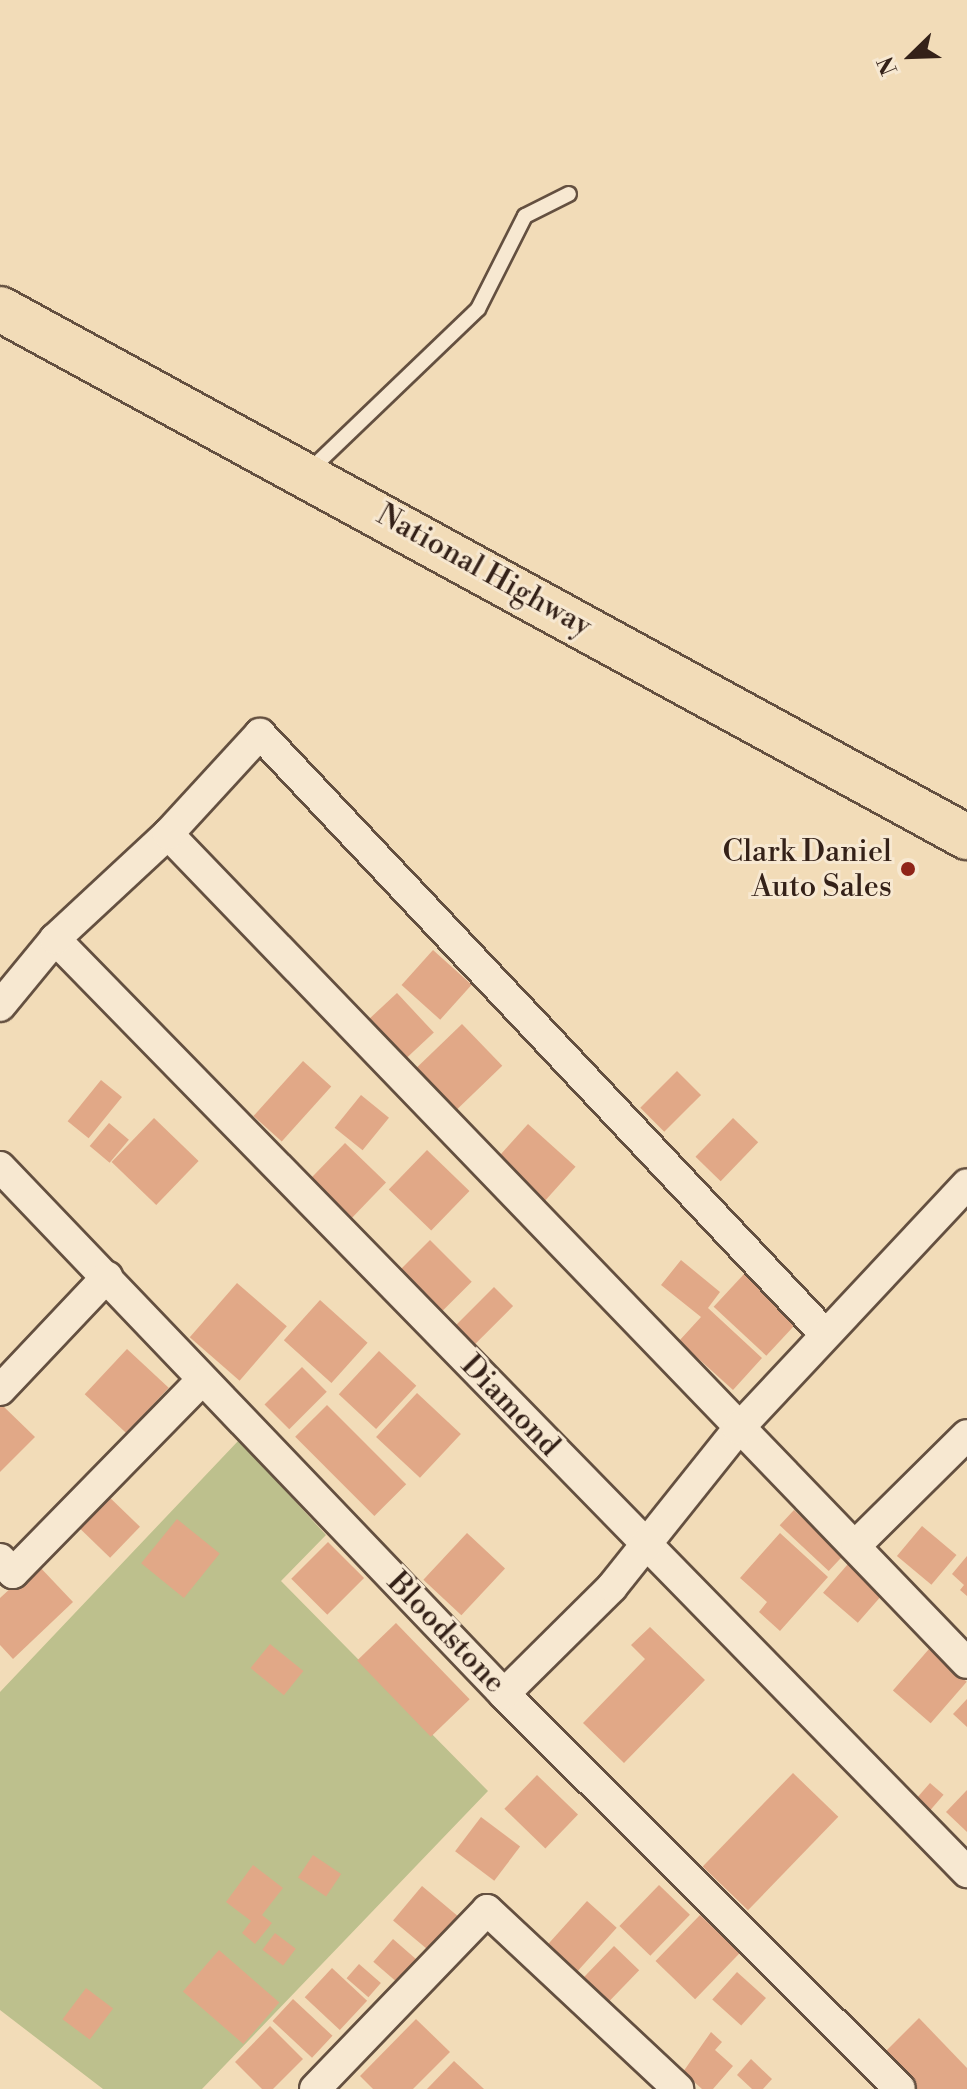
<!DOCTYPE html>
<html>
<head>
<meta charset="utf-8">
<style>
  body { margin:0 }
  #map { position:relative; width:967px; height:2089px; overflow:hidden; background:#f2dcb8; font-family:"Libre Bodoni",serif }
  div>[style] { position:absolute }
  .green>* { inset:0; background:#bdc08d }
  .building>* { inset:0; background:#e1a887; transform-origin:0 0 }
  .roads { filter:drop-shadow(2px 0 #645040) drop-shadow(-2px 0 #645040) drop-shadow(0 2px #645040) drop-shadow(0 -2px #645040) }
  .service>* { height:14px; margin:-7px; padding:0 7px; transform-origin:7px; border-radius:7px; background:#f7e8d1 }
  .minor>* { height:30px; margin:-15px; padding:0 15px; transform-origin:15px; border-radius:15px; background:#f7e8d1 }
  .primary>* { height:44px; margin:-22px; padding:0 22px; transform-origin:22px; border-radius:22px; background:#f2dcb8 }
  .dots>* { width:22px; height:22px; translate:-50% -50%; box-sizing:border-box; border:4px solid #f7e8d1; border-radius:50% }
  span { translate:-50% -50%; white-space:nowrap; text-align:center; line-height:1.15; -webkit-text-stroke:6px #f7e8d1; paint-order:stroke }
  .street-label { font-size:30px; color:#342118 }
  .poi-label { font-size:30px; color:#342118 }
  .right { translate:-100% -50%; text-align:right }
  .north { position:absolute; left:871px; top:16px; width:80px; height:80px; -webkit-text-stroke:6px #f7e8d1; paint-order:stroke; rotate:247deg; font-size:22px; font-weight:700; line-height:32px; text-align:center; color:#342118 }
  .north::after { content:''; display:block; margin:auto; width:28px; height:36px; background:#342118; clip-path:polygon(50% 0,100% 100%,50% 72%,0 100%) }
</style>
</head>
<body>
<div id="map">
  <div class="green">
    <div style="clip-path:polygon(239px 1440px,326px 1535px,281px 1581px,488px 1791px,202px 2089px,103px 2089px,0 2010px,0 1692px)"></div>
  </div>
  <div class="building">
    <div style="left:433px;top:950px;width:52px;height:47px;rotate:42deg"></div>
    <div style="left:397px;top:993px;width:54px;height:41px;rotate:47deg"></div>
    <div style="left:462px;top:1024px;width:58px;height:66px;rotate:46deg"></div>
    <div style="left:303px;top:1061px;width:38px;height:74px;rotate:42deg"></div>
    <div style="left:677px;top:1071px;width:34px;height:52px;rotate:45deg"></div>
    <div style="left:101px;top:1080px;width:27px;height:53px;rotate:39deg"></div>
    <div style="left:361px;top:1095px;width:36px;height:42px;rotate:39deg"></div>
    <div style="left:154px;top:1118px;width:62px;height:61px;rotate:44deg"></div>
    <div style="left:733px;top:1118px;width:35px;height:54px;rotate:44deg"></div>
    <div style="left:109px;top:1123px;width:26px;height:30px;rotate:40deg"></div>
    <div style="left:528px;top:1124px;width:64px;height:53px;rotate:42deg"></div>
    <div style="left:345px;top:1143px;width:57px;height:62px;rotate:44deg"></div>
    <div style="left:427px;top:1150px;width:59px;height:55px;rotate:44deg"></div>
    <div style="left:430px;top:1240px;width:59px;height:49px;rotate:45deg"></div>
    <div style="clip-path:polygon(681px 1260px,720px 1292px,708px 1308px,762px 1358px,733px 1390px,679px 1341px,701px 1317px,661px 1285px)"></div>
    <div style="left:745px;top:1273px;width:72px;height:46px;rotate:43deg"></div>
    <div style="left:237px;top:1283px;width:66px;height:72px;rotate:41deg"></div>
    <div style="left:494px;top:1287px;width:27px;height:61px;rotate:45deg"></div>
    <div style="left:320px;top:1300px;width:64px;height:54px;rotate:42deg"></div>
    <div style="left:127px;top:1349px;width:57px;height:62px;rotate:43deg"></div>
    <div style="left:379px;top:1351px;width:51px;height:59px;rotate:43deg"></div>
    <div style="left:302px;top:1367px;width:35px;height:53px;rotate:45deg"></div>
    <div style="left:417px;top:1393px;width:60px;height:60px;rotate:43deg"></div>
    <div style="clip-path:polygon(2px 1405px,35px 1437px,0 1472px,0 1407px)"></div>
    <div style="left:327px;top:1405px;width:112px;height:45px;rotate:45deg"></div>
    <div style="left:104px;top:1492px;width:50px;height:43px;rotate:44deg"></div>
    <div style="left:794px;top:1510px;width:67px;height:21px;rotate:43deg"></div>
    <div style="left:177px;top:1519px;width:55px;height:57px;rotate:39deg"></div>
    <div style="left:922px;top:1526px;width:45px;height:39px;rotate:40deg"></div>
    <div style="left:467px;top:1533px;width:52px;height:64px;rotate:43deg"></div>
    <div style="clip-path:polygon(780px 1533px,828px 1577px,780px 1631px,759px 1612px,767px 1602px,740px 1578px)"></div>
    <div style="left:328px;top:1542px;width:51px;height:52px;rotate:45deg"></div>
    <div style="clip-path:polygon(967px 1556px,967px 1596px,960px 1590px,964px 1585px,952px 1574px)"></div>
    <div style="clip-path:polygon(37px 1564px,73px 1602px,13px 1659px,0 1645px,0 1598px)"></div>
    <div style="left:848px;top:1564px;width:46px;height:38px;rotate:41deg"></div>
    <div style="left:396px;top:1623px;width:106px;height:54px;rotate:46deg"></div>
    <div style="clip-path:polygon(650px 1627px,705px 1680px,624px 1763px,583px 1723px,645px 1659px,631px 1645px)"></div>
    <div style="left:270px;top:1644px;width:43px;height:31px;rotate:39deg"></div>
    <div style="left:929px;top:1649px;width:50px;height:55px;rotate:41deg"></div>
    <div style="clip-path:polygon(967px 1699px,967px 1727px,953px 1714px)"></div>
    <div style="left:793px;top:1773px;width:63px;height:130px;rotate:44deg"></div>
    <div style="left:537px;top:1775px;width:57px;height:47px;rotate:44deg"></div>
    <div style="left:930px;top:1783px;width:18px;height:21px;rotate:41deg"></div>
    <div style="clip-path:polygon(967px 1790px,967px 1832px,946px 1812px)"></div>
    <div style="left:481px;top:1817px;width:49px;height:43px;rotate:37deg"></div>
    <div style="left:313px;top:1855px;width:34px;height:27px;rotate:34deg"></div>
    <div style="clip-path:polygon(253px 1865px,283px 1888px,262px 1915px,272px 1923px,255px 1944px,242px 1933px,251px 1921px,226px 1902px)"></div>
    <div style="left:659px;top:1885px;width:43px;height:57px;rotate:44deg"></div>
    <div style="left:422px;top:1886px;width:47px;height:45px;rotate:40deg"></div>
    <div style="left:587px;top:1901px;width:40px;height:60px;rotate:42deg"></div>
    <div style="left:700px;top:1915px;width:55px;height:64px;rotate:44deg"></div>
    <div style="left:275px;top:1933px;width:26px;height:21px;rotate:37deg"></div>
    <div style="left:393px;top:1939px;width:33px;height:30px;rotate:41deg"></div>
    <div style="left:614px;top:1946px;width:35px;height:48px;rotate:44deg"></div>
    <div style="left:219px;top:1950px;width:80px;height:55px;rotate:41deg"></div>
    <div style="left:359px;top:1964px;width:29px;height:19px;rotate:41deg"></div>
    <div style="left:332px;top:1968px;width:48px;height:40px;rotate:43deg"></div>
    <div style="left:737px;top:1972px;width:39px;height:37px;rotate:42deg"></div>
    <div style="left:86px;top:1988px;width:34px;height:39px;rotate:37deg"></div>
    <div style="left:293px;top:1999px;width:54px;height:30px;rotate:43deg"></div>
    <div style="clip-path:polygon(919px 2018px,967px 2068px,967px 2089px,915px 2089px,882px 2055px)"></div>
    <div style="clip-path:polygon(416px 2019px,450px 2052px,413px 2089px,373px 2089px,360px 2076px)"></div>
    <div style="clip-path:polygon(270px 2026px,303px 2059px,273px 2089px,262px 2089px,235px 2062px)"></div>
    <div style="clip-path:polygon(711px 2032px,722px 2042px,715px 2050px,733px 2066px,713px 2089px,702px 2089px,683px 2072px)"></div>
    <div style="clip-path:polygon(751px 2059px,772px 2079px,763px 2089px,752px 2089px,737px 2075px)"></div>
    <div style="clip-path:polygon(454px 2061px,484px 2089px,427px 2089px)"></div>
  </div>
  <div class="roads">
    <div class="service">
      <div style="left:309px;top:471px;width:234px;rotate:-43.8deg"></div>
      <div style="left:478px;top:309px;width:104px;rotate:-63.2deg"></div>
      <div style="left:525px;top:216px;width:49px;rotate:-26.6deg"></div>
    </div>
    <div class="minor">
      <div style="left:168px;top:834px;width:1151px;rotate:46.06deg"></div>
      <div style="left:55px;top:939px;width:1305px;rotate:45.65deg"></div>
      <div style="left:0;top:1006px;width:87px;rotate:-50.6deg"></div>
      <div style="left:55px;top:939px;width:154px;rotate:-42.9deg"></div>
      <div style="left:168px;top:834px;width:136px;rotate:-47.4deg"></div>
      <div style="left:260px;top:734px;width:824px;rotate:46.72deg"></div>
      <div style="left:0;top:1167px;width:729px;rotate:46.28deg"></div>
      <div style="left:504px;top:1694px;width:559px;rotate:44.93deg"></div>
      <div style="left:0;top:1390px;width:156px;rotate:-46.6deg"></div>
      <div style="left:856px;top:1545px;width:156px;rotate:-44.7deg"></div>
      <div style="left:0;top:1559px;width:19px;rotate:47deg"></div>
      <div style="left:13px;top:1573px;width:270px;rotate:-45.6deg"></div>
      <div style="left:504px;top:1694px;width:152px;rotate:-44.7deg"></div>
      <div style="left:612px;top:1587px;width:202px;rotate:-51.4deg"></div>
      <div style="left:738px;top:1429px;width:335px;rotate:-46.9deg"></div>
      <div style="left:315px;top:2089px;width:248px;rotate:-46.1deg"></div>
      <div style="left:487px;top:1910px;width:262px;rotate:43.1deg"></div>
    </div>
    <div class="primary">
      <div style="left:0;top:309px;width:1102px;rotate:28.64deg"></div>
    </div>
  </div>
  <div class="dots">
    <div style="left:908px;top:869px;background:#8f2418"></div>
  </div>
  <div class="street-label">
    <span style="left:484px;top:571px;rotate:29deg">National Highway</span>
    <span style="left:510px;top:1406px;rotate:46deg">Diamond</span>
    <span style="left:446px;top:1633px;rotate:46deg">Bloodstone</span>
  </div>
  <div class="poi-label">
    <span class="right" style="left:892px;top:869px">Clark Daniel<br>Auto Sales</span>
  </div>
  <div class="north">N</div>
</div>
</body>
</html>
